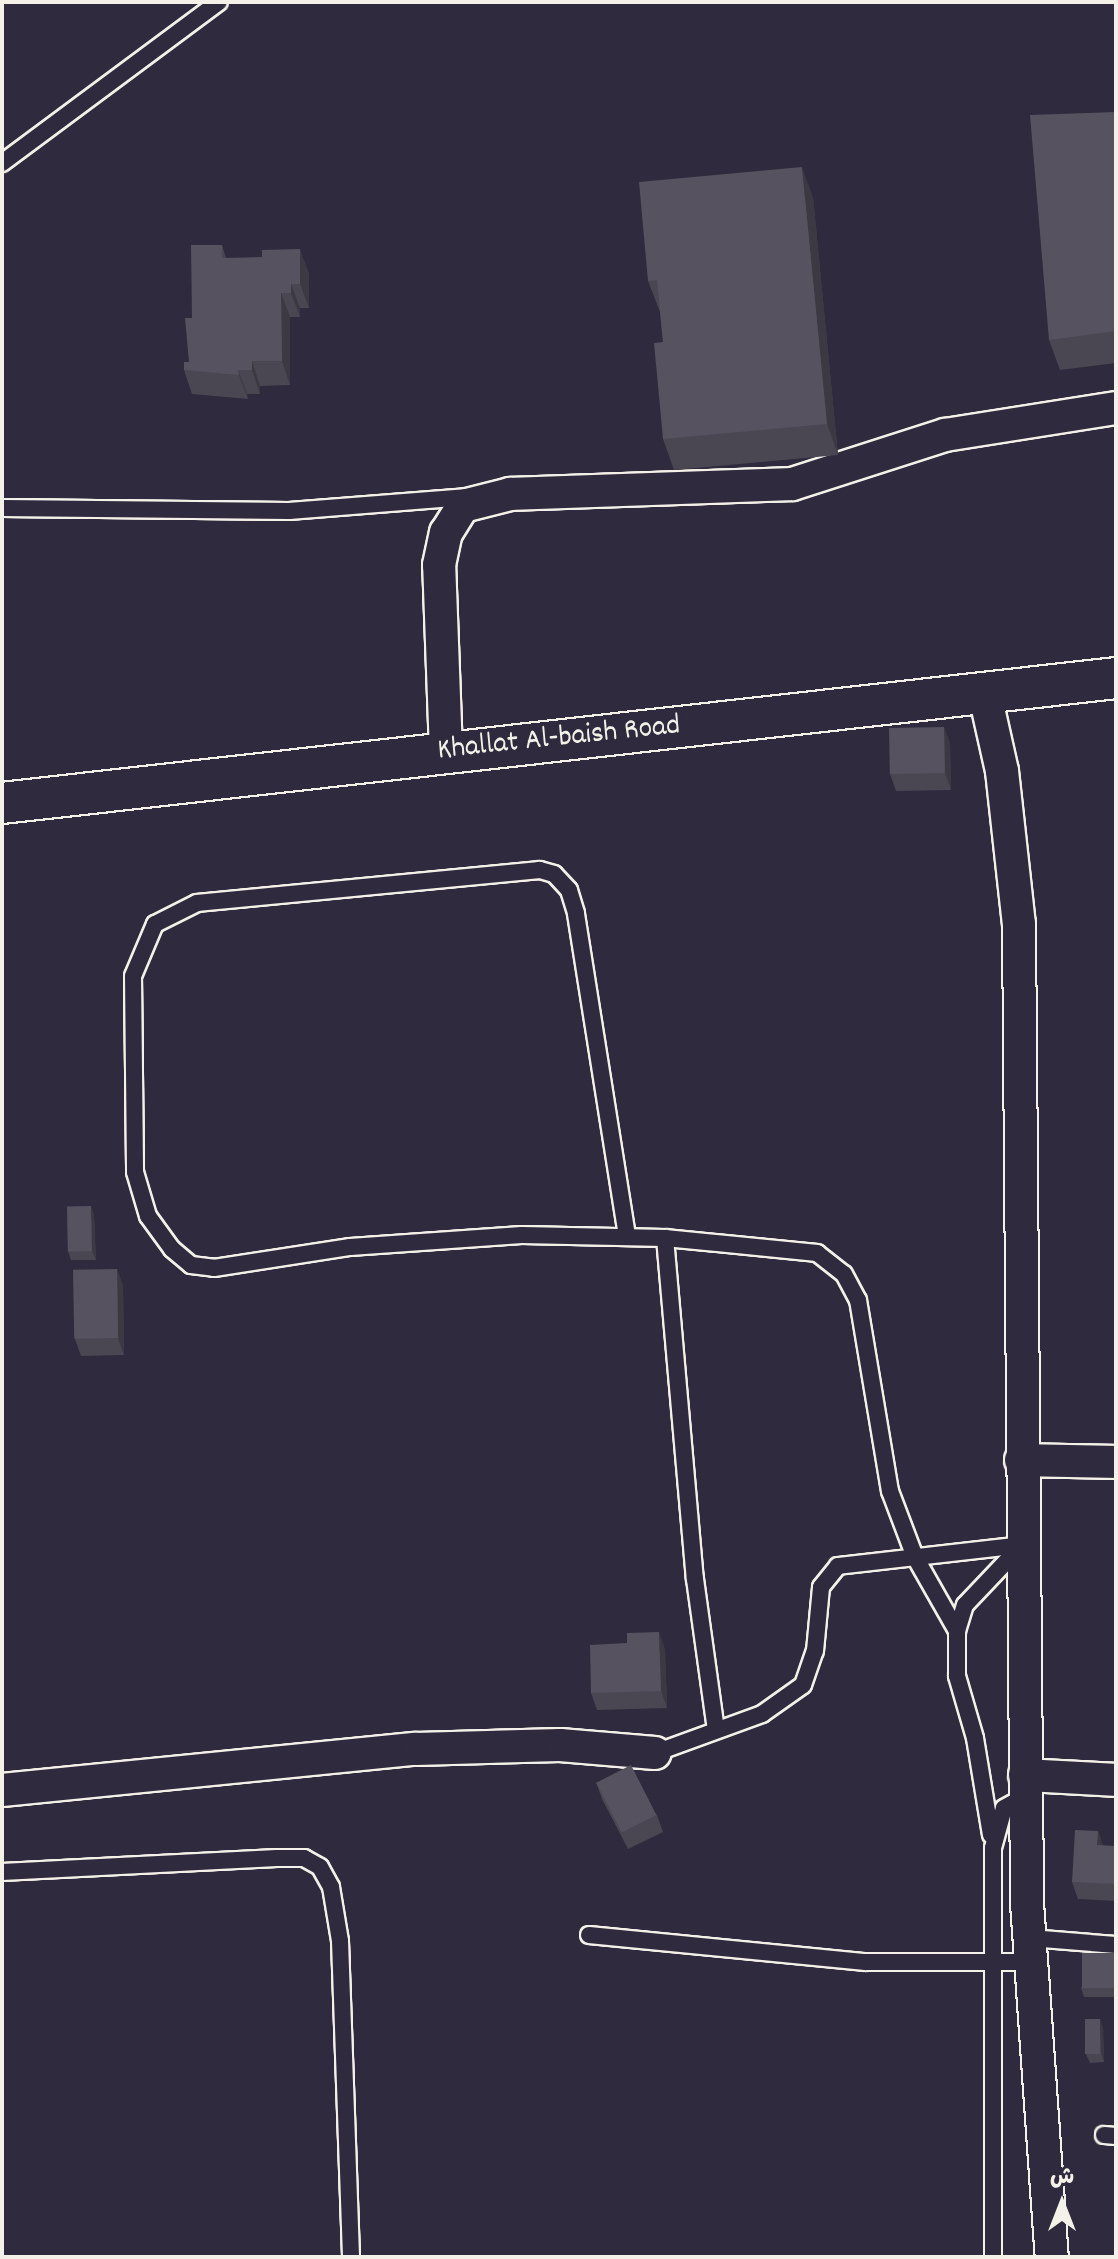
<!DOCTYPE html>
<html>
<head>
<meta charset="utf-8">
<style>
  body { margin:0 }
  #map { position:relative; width:1118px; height:2259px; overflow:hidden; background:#2f2a3d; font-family:Dekko,"Playpen Sans Arabic",sans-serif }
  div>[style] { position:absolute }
  .roads { filter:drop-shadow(2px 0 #f4f1e8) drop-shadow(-2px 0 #f4f1e8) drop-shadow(0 2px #f4f1e8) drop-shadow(0 -2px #f4f1e8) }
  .service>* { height:16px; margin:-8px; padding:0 8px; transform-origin:8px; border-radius:8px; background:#2f2a3d }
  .minor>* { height:32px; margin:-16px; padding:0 16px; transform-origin:16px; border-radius:16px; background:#2f2a3d }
  .tertiary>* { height:40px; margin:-20px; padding:0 20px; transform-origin:20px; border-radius:20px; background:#2f2a3d }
  .wall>* { inset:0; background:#4a4752 }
  .shaded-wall>* { inset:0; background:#3c3942 }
  .building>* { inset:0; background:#56525f; transform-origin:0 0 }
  span { translate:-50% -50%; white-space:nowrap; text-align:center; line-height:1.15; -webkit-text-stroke:6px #2f2a3d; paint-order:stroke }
  .street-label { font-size:30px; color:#f4f1e8 }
  .frame { position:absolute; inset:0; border:4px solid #f4f1e8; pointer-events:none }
  .north { position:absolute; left:1022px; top:2163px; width:80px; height:80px; -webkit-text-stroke:6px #2f2a3d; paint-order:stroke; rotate:0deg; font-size:22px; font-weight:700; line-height:32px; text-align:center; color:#f4f1e8 }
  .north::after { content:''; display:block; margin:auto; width:28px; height:36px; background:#f4f1e8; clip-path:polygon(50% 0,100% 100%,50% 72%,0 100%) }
</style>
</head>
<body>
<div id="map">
  <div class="roads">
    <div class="service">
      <div style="left:2px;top:163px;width:270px;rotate:-36.6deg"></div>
      <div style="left:2px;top:508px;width:287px;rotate:0.6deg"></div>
      <div style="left:289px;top:511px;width:180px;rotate:-4.5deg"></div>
      <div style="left:627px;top:1236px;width:327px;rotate:-99deg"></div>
      <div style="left:576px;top:913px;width:24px;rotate:-107deg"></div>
      <div style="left:569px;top:890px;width:22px;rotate:-133deg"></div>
      <div style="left:554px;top:874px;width:15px;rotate:-164deg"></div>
      <div style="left:540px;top:870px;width:345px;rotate:174.5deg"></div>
      <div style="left:197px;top:903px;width:47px;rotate:153.4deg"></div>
      <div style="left:155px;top:924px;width:56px;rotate:112.9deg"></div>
      <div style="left:133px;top:976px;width:196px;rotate:89.4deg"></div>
      <div style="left:135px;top:1172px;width:46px;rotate:73.5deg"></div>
      <div style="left:148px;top:1216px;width:41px;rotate:54deg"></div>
      <div style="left:172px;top:1249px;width:25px;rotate:40deg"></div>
      <div style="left:191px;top:1265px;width:23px;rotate:7deg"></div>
      <div style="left:214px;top:1268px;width:138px;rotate:-8.8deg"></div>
      <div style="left:350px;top:1247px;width:172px;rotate:-4deg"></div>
      <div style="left:522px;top:1235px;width:143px;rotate:1.2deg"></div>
      <div style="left:665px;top:1238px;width:153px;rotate:5.6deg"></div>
      <div style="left:817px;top:1253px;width:34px;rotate:38deg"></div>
      <div style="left:844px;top:1274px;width:30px;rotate:62deg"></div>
      <div style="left:858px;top:1300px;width:194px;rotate:80.5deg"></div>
      <div style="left:890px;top:1491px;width:71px;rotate:69.3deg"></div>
      <div style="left:915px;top:1557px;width:85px;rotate:60.4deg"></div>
      <div style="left:665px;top:1238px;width:342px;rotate:85deg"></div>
      <div style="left:695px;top:1579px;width:152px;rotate:82.1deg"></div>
      <div style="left:655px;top:1753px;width:114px;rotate:-20deg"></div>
      <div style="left:762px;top:1714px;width:50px;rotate:-35.3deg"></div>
      <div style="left:803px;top:1685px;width:36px;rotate:-71deg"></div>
      <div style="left:815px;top:1651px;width:64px;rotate:-84.6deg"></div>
      <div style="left:821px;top:1587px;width:27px;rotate:-51deg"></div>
      <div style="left:838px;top:1566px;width:185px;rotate:-6.5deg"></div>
      <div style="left:991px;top:1835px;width:98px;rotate:-99.4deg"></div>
      <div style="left:975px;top:1738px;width:65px;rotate:-106.2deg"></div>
      <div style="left:957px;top:1676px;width:45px;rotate:-90deg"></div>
      <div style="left:957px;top:1631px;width:27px;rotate:-73deg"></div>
      <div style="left:965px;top:1605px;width:83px;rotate:-46.5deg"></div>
      <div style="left:2px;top:1872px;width:275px;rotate:-2.9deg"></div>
      <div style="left:277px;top:1858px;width:27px"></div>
      <div style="left:304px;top:1858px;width:18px;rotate:29deg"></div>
      <div style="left:320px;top:1867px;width:23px;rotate:61deg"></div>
      <div style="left:331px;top:1887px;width:55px;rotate:80.5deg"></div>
      <div style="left:340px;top:1941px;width:316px;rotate:88deg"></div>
      <div style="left:589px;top:1935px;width:278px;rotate:5.6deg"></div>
      <div style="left:866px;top:1962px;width:166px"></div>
      <div style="left:1030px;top:1938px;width:86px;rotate:4.7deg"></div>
      <div style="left:1104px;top:2135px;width:12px;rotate:5deg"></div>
      <div style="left:993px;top:2257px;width:409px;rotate:-90deg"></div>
      <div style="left:993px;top:1848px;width:41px;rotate:-74.6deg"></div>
      <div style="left:1004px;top:1808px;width:25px;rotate:-29deg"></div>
    </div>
    <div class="minor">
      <div style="left:985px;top:695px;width:78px;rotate:77.4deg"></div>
      <div style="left:1002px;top:771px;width:154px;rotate:83.7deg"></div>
      <div style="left:1019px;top:924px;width:979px;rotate:89.53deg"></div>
      <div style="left:1027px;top:1903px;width:355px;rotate:86deg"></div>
      <div style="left:446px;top:752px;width:187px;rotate:-92.1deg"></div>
      <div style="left:439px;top:565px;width:33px;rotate:-78deg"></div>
      <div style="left:446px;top:533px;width:32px;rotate:-58deg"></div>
      <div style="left:463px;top:506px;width:49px;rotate:-14.3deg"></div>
      <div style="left:510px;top:494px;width:282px;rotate:-2deg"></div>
      <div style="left:792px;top:484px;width:161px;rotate:-17.8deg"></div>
      <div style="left:945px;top:435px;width:173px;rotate:-9deg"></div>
      <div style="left:1021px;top:1460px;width:95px;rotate:1.2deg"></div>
      <div style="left:1025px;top:1775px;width:91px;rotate:3.1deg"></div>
      <div style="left:2px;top:1790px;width:416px;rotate:-5.7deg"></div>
      <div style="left:416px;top:1749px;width:144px;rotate:-1.6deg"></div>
      <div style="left:560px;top:1745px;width:95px;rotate:4.8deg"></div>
    </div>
    <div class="tertiary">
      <div style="left:2px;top:803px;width:1121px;rotate:-6.4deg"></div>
    </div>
  </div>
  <div class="wall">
    <div style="clip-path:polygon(1116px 112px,1116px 363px,1060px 370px,1049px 340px)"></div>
    <div style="clip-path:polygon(813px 197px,838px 455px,674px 470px,663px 439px,663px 342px,660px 312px,648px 281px)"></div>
    <div style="clip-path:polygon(222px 245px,226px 258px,309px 273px,309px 308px,300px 308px,300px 317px,290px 317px,290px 385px,260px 386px,260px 394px,247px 394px,248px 399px,192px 394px,184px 370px,189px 362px,192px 318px)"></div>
    <div style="clip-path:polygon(944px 727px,950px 744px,951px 790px,896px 791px,890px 774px)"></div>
    <div style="clip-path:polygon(94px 1215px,96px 1260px,71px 1260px,68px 1251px)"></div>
    <div style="clip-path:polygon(117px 1269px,123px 1286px,124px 1355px,81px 1356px,75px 1339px)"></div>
    <div style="clip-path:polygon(665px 1649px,667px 1708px,597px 1710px,591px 1693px)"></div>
    <div style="clip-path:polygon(596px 1782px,657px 1815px,663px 1832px,628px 1849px,602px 1799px)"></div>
    <div style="clip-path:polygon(1098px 1831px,1103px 1846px,1116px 1846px,1116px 1901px,1078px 1899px,1072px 1882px)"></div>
    <div style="clip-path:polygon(1116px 1953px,1116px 1997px,1084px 1997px,1081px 1988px)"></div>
    <div style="clip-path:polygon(1103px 2027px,1104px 2062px,1090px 2063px,1086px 2054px)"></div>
  </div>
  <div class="shaded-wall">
    <div style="clip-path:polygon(802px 167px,813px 197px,838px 455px,827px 424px)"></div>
    <div style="clip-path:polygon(300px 249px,309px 273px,309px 308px,300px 284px)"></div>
    <div style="clip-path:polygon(291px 284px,300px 308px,300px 317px,291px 293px)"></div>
    <div style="clip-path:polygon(281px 293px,290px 317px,290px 385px,282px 361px)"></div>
    <div style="clip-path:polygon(252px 361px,260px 386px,260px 394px,252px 370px)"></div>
    <div style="clip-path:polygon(238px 370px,247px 394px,248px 399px,239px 375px)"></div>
    <div style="clip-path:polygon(944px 727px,950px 744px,951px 790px,945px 773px)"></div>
    <div style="clip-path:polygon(91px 1206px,94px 1215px,96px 1260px,92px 1251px)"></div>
    <div style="clip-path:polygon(117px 1269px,123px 1286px,124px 1355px,118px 1338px)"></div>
    <div style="clip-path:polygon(659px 1632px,665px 1649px,667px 1708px,661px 1691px)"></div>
    <div style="clip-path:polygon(1098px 1831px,1104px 1848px,1097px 1845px)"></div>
    <div style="clip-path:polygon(1100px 2019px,1103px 2027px,1104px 2062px,1101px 2053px)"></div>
  </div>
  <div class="building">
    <div style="clip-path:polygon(1116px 112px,1116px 331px,1049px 340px,1030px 115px)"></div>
    <div style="clip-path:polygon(802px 167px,827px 424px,663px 439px,654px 343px,663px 342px,657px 280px,648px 281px,639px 182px)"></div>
    <div style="clip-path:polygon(191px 245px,222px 245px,222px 258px,262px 257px,262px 250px,300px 249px,300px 284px,291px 284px,291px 293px,281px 293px,282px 361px,252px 361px,252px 370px,238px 370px,239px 375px,184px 370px,184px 362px,189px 362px,185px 318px,192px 318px)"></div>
    <div style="left:944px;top:727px;width:46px;height:55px;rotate:89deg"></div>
    <div style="left:91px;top:1206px;width:45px;height:24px;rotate:89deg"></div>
    <div style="left:117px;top:1269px;width:69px;height:44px;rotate:89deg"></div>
    <div style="clip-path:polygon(659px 1632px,661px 1691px,591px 1693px,590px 1645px,627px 1643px,627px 1633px)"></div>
    <div style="left:631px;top:1765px;width:56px;height:39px;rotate:63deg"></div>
    <div style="clip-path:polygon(1075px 1830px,1098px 1831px,1097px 1845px,1116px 1846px,1116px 1884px,1072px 1882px)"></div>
    <div style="left:1082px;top:1953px;width:34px;height:35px"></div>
    <div style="left:1085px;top:2019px;width:15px;height:35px"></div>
  </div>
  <div class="street-label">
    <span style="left:559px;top:740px;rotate:-6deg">Khallat Al-baish Road</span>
  </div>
  <div class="frame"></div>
  <div class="north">ش</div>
</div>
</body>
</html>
